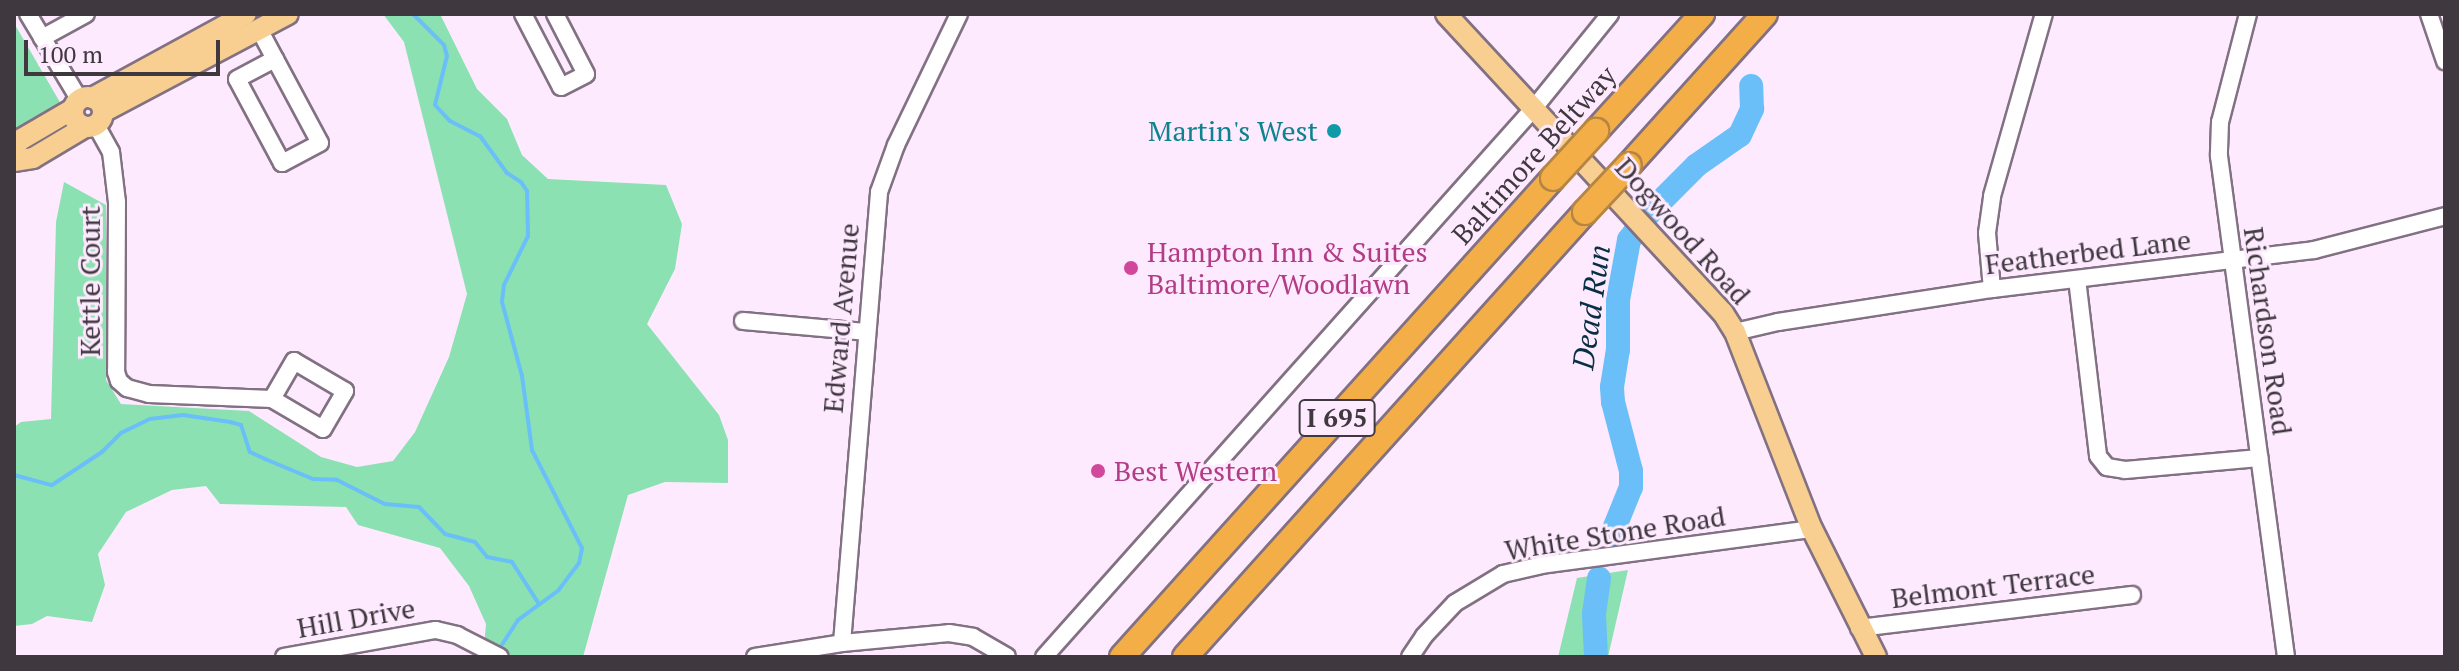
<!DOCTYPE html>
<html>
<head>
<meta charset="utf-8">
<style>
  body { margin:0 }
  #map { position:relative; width:2459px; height:671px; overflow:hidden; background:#feeafe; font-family:"PT Serif",serif }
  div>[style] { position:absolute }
  .green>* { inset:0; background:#8be1b1 }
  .stream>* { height:4px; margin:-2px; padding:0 2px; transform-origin:2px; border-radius:2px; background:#6bbff8 }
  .river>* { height:24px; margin:-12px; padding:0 12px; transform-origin:12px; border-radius:12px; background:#6bbff8 }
  .roads { filter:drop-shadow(2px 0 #827182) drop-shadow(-2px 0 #827182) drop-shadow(0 2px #827182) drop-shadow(0 -2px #827182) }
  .minor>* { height:16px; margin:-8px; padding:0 8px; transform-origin:8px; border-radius:8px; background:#fff }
  .major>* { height:20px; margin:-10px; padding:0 10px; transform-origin:10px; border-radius:10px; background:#f8ce91 }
  .major>.ring { margin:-10px; padding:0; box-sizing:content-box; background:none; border:20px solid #f8ce91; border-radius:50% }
  .highway>* { height:24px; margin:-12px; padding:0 12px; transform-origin:12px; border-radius:12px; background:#f3ae47 }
  .bridges { filter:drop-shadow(2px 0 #b48544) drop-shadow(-2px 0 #b48544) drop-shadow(0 2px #b48544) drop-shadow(0 -2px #b48544) }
  .highway-bridge>* { height:24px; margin:-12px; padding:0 12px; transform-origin:12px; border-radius:12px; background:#f3ae47 }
  .dots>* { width:22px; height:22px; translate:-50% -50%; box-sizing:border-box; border:4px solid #feeafe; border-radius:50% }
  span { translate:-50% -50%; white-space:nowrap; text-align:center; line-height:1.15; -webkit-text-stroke:6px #feeafe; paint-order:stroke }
  .shield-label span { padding:2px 6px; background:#feeafe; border:2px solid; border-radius:6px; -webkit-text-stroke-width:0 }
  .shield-label { font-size:26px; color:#3f383f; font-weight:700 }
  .culture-label { font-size:28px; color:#0d838f }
  .right { translate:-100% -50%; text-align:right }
  .street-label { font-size:28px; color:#3f383f }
  .hotel-label { font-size:28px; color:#b23c85 }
  .left { translate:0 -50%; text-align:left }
  .water-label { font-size:30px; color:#082e44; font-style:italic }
  .frame { position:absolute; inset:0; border:16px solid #3f383f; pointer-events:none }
  .scale { position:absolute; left:24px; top:40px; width:196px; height:36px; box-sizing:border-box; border:4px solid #3f383f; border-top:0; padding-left:10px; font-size:24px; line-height:28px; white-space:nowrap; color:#3f383f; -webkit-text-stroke:6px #feeafe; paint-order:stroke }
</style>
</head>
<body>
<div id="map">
  <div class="green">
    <div style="clip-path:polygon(383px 14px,440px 14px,477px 89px,507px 119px,522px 155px,548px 179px,666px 185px,682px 224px,675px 269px,647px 324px,719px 415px,728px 440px,728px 483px,665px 482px,628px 495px,583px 657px,483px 657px,486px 624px,469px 586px,440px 548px,358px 525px,346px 507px,220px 504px,206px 486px,172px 490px,126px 512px,98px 554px,105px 585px,92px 622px,47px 616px,32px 624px,14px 626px,14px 427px,21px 422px,51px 419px,56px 222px,64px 182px,106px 205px,106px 380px,121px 404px,249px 411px,321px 457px,357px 467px,393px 461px,415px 432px,449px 357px,467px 294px,404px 42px)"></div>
    <div style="clip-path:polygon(14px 23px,61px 104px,14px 131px)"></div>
    <div style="clip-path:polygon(1628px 570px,1608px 657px,1558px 657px,1577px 578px)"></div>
  </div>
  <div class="stream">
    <div style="left:413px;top:14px;width:44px;rotate:45deg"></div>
    <div style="left:444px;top:45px;width:11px;rotate:75deg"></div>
    <div style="left:447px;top:56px;width:50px;rotate:103.8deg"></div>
    <div style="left:435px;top:105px;width:22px;rotate:47deg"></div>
    <div style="left:450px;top:121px;width:34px;rotate:27deg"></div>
    <div style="left:480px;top:136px;width:46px;rotate:53.9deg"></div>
    <div style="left:507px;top:173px;width:17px;rotate:33deg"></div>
    <div style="left:521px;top:182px;width:11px;rotate:56deg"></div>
    <div style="left:527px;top:191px;width:45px;rotate:88.7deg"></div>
    <div style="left:528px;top:236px;width:55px;rotate:116.1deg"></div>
    <div style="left:504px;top:285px;width:17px;rotate:97deg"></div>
    <div style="left:502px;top:302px;width:77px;rotate:74.9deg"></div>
    <div style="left:522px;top:376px;width:75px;rotate:82.3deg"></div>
    <div style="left:532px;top:450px;width:110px;rotate:63deg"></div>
    <div style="left:582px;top:548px;width:15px;rotate:101deg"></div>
    <div style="left:579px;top:563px;width:34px;rotate:127deg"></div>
    <div style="left:559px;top:590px;width:51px;rotate:143.8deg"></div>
    <div style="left:518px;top:620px;width:37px;rotate:123deg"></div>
    <div style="left:14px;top:475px;width:39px;rotate:15deg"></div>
    <div style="left:52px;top:485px;width:60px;rotate:-33.4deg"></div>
    <div style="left:102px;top:452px;width:27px;rotate:-45deg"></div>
    <div style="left:121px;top:433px;width:32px;rotate:-26deg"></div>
    <div style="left:150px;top:419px;width:33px;rotate:-7deg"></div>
    <div style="left:183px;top:415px;width:48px;rotate:8.5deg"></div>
    <div style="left:230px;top:422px;width:11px;rotate:15deg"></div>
    <div style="left:241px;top:425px;width:28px;rotate:72deg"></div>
    <div style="left:250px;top:452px;width:17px;rotate:25deg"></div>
    <div style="left:265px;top:459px;width:52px;rotate:22.6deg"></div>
    <div style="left:313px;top:479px;width:24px;rotate:2deg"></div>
    <div style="left:337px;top:480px;width:54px;rotate:26.6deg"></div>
    <div style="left:385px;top:504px;width:34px;rotate:5deg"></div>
    <div style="left:419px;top:507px;width:37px;rotate:46deg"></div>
    <div style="left:445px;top:534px;width:31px;rotate:15deg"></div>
    <div style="left:475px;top:542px;width:19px;rotate:51deg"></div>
    <div style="left:487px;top:557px;width:25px;rotate:11deg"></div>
    <div style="left:512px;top:562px;width:50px;rotate:57.3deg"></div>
  </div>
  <div class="river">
    <div style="left:1612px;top:534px;width:51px;rotate:-68deg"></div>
    <div style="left:1631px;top:487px;width:16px;rotate:-90deg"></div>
    <div style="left:1631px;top:471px;width:71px;rotate:-104.6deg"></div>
    <div style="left:1613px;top:402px;width:15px;rotate:-94deg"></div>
    <div style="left:1612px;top:387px;width:37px;rotate:-81deg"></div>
    <div style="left:1618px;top:350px;width:50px;rotate:-90deg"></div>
    <div style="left:1618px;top:300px;width:61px;rotate:-79.6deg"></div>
    <div style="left:1629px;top:240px;width:35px;rotate:-53deg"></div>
    <div style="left:1650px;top:212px;width:66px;rotate:-45deg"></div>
    <div style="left:1697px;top:165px;width:52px;rotate:-34.9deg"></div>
    <div style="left:1740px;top:135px;width:29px;rotate:-65deg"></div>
    <div style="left:1752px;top:109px;width:23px;rotate:-92deg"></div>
    <div style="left:1596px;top:657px;width:43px;rotate:-92.7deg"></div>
    <div style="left:1594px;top:614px;width:36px;rotate:-82deg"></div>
  </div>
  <div class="roads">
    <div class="minor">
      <div style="left:28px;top:14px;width:99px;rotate:59deg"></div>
      <div style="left:523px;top:14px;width:82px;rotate:62.5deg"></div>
      <div style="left:561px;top:87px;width:28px;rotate:-27deg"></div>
      <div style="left:586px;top:74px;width:68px;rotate:-117.3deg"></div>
      <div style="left:2248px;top:14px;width:112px;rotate:104.5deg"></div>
      <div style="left:2220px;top:122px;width:34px;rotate:92deg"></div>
      <div style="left:2219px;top:156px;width:505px;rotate:82.38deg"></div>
      <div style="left:2429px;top:14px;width:50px;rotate:71.2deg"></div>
      <div style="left:259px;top:29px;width:34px;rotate:62deg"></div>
      <div style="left:275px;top:59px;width:95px;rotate:61.8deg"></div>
      <div style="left:320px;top:143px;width:43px;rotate:152.2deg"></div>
      <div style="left:282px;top:163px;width:95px;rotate:-118.2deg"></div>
      <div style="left:237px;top:79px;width:43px;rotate:-27.8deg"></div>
      <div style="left:42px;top:38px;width:50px;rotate:-28.6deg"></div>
      <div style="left:96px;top:125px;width:31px;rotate:61deg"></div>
      <div style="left:111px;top:152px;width:50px;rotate:83.2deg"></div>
      <div style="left:117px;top:202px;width:170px;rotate:90.3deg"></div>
      <div style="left:116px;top:372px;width:9px;rotate:72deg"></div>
      <div style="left:119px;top:381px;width:11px;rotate:41deg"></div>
      <div style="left:127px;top:388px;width:23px;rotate:15deg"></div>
      <div style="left:149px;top:394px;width:123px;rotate:2.3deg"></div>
      <div style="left:272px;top:399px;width:59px;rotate:30.5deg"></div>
      <div style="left:323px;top:429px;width:44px;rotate:-59.9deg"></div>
      <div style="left:345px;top:391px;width:59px;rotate:-149.5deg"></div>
      <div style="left:294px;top:361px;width:44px;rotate:120.1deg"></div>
      <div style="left:2077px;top:279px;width:178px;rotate:83.2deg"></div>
      <div style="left:2098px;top:456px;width:14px;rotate:51deg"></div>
      <div style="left:2107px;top:467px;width:18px;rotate:9deg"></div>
      <div style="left:2125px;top:470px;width:135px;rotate:-5.1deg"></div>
      <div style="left:1992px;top:289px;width:56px;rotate:-95.1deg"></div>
      <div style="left:1987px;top:233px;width:37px;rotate:-82deg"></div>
      <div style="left:1992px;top:196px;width:189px;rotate:-74.1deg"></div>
      <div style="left:743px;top:321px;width:123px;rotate:5.1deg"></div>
      <div style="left:1735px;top:332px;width:44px;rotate:-13.1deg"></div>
      <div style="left:1778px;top:322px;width:217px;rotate:-8.8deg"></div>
      <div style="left:1992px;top:289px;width:324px;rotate:-6.9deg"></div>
      <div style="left:2314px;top:250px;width:135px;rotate:-14.5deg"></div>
      <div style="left:1859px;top:628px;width:275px;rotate:-6.9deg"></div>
      <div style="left:842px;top:643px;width:453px;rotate:-85.3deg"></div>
      <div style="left:879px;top:192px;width:50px;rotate:-70.1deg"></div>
      <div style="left:896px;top:145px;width:145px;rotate:-64.3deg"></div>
      <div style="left:284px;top:657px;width:154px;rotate:-10.1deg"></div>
      <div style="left:436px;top:630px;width:22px;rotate:13deg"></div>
      <div style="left:457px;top:635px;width:48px;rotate:27.1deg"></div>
      <div style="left:755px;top:657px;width:88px;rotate:-9.1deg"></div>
      <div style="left:842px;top:643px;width:107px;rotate:-5.3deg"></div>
      <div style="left:949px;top:633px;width:24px;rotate:9deg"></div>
      <div style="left:973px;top:637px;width:39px;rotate:30deg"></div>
      <div style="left:1044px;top:657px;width:736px;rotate:-48.25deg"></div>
      <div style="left:1534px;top:108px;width:121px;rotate:-51deg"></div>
      <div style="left:1410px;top:657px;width:25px;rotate:-56deg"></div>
      <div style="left:1424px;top:636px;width:45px;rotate:-46.8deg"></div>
      <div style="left:1455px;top:603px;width:56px;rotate:-31.1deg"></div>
      <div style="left:1503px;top:574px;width:39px;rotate:-13deg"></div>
      <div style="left:1541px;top:565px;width:273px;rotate:-7.6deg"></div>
    </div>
    <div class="major">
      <div style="left:1446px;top:14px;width:408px;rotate:47.2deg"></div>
      <div style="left:1723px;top:313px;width:22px;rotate:58deg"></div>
      <div style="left:1735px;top:332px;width:212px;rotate:68.7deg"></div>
      <div style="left:1812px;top:529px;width:143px;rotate:63.4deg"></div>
      <div class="ring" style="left:73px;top:97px;width:10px;height:10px"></div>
      <div style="left:92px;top:98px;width:175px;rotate:-28.6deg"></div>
      <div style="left:103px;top:112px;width:209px;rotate:-27.9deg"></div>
      <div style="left:14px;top:147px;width:9px;rotate:-49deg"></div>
      <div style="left:20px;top:140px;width:61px;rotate:-30.3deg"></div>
      <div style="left:14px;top:161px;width:19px;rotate:-9deg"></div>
      <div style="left:33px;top:158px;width:61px;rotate:-30.8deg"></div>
    </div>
    <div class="highway">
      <div style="left:1596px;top:131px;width:158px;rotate:-47.8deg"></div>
      <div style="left:1629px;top:165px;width:203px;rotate:-48deg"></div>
      <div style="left:1122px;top:657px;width:644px;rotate:-48.02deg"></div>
      <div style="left:1185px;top:657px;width:598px;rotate:-48.05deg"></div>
    </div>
  </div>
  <div class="bridges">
    <div class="highway-bridge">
      <div style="left:1553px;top:178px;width:64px;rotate:-47.5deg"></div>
      <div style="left:1585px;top:212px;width:64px;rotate:-46.9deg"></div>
    </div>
  </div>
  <div class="dots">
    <div style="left:1334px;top:131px;background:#0f9aa8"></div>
    <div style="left:1131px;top:268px;background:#d1479c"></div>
    <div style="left:1098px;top:471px;background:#d1479c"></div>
  </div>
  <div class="shield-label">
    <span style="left:1337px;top:418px">I 695</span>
  </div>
  <div class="culture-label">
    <span class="right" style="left:1318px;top:131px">Martin's West</span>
  </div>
  <div class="street-label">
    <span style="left:1534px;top:155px;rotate:-48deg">Baltimore Beltway</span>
    <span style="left:1683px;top:231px;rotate:48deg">Dogwood Road</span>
    <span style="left:2088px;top:252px;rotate:-7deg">Featherbed Lane</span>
    <span style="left:90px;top:281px;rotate:-90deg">Kettle Court</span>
    <span style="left:841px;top:318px;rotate:-85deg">Edward Avenue</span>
    <span style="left:2268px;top:331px;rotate:82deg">Richardson Road</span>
    <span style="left:1615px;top:533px;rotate:-9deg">White Stone Road</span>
    <span style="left:1993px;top:586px;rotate:-7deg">Belmont Terrace</span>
    <span style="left:356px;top:618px;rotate:-10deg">Hill Drive</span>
  </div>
  <div class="hotel-label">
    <span class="left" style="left:1147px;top:268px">Hampton Inn &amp; Suites<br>Baltimore/Woodlawn</span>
    <span class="left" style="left:1114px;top:471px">Best Western</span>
  </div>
  <div class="water-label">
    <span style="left:1591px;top:307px;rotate:-82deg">Dead Run</span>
  </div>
  <div class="frame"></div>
  <div class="scale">100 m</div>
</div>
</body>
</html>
